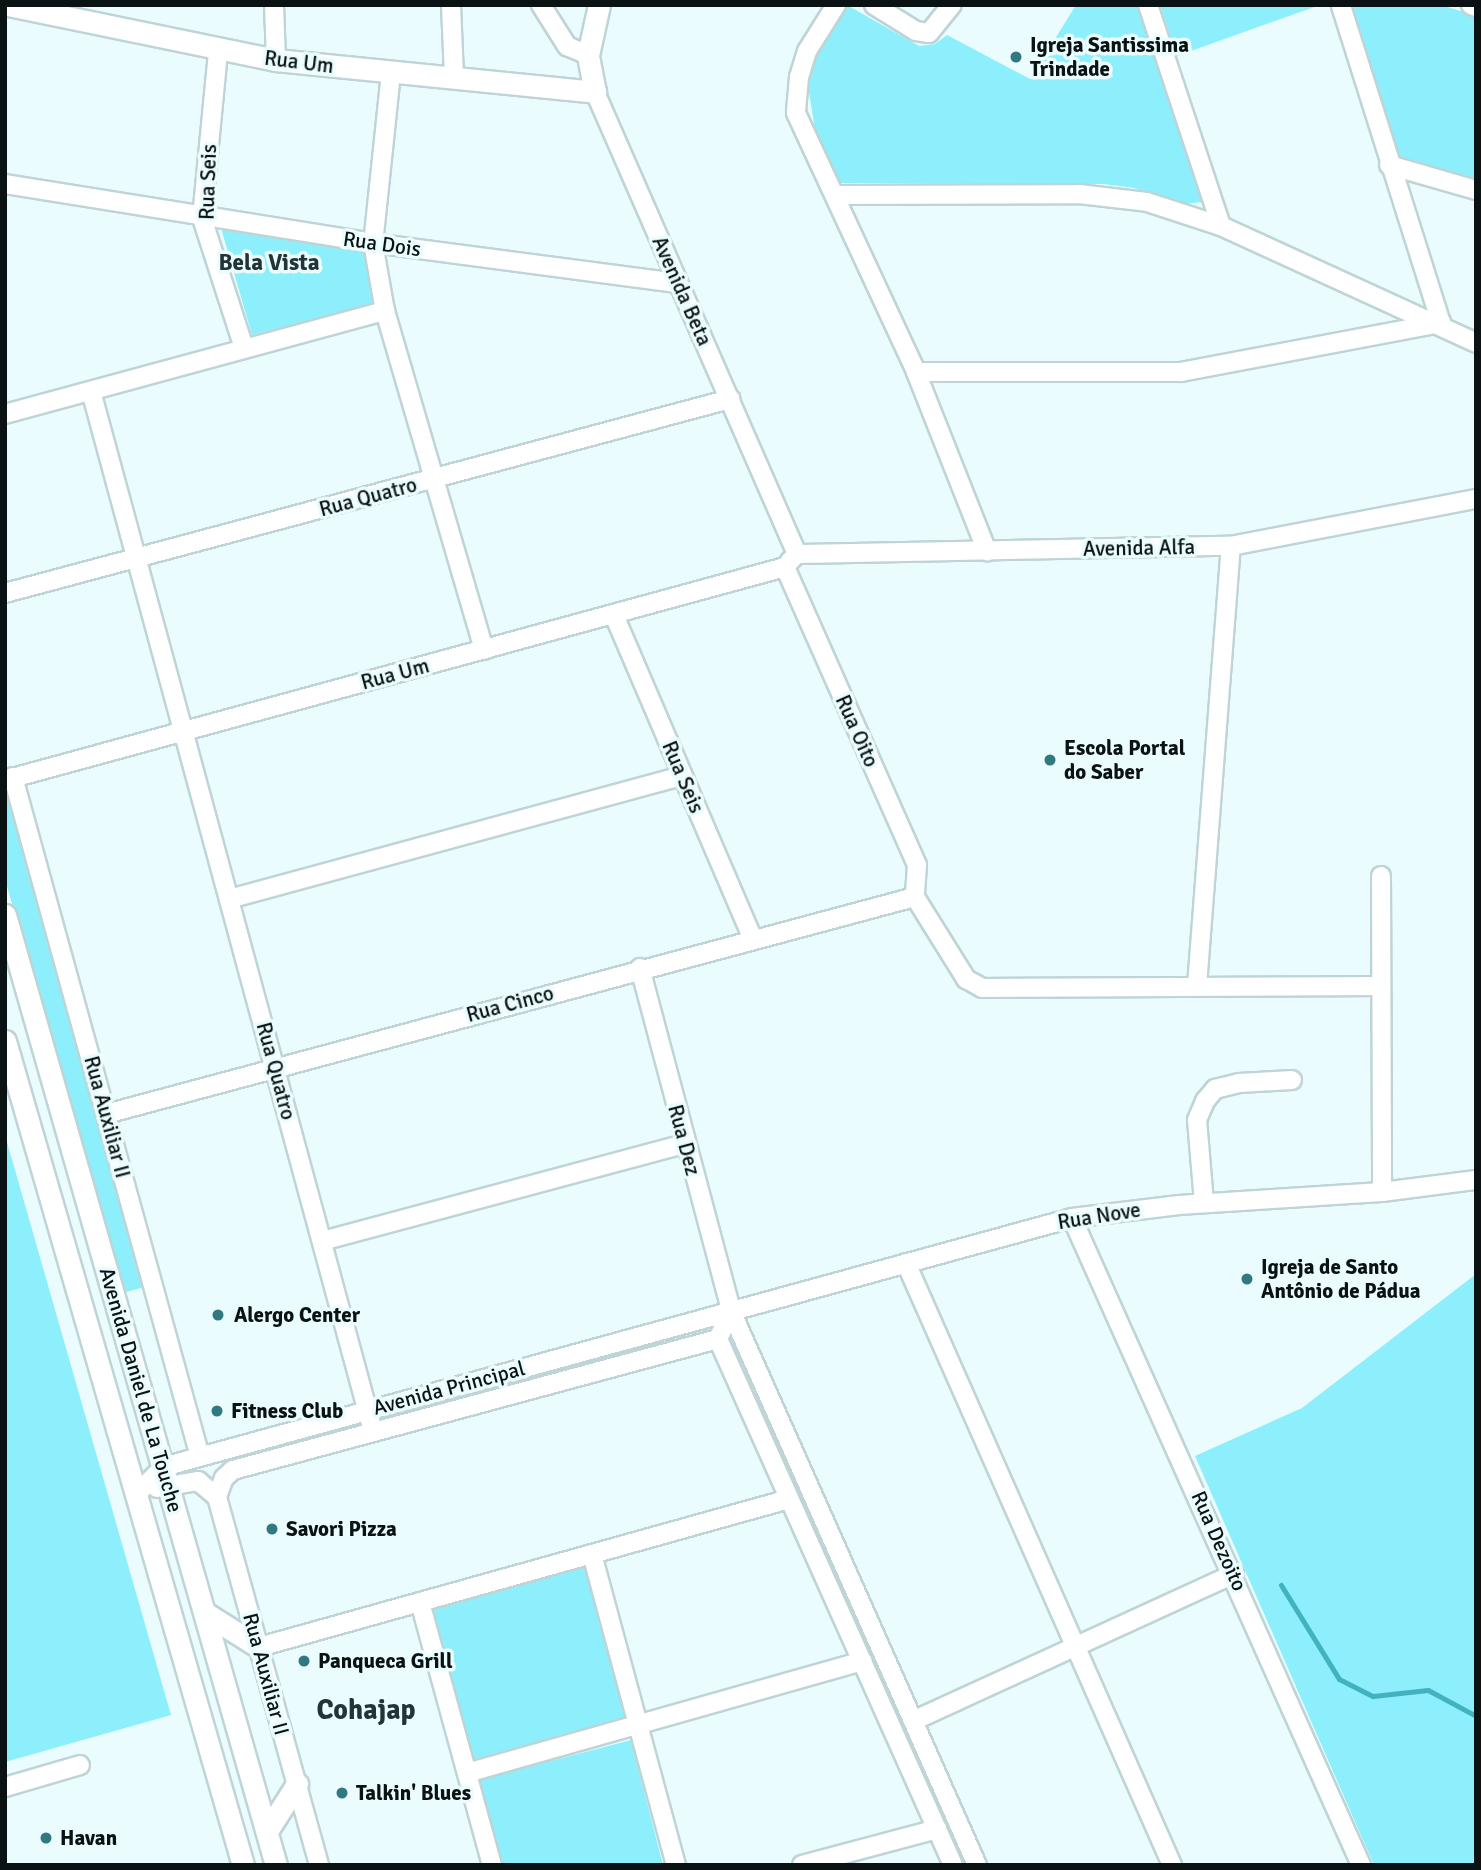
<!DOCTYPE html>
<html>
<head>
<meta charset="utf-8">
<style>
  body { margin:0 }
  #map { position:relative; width:1481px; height:1870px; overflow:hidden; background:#eafcfe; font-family:Signika,sans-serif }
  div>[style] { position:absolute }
  .green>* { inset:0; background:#8deffb; transform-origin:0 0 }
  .stream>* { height:5px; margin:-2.5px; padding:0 2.5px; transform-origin:2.5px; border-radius:2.5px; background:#42b2bf }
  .roads { filter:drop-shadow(2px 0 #bed4d6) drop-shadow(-2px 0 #bed4d6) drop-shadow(0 2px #bed4d6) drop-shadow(0 -2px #bed4d6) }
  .minor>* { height:18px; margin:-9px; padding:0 9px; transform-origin:9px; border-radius:9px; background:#fff }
  .major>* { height:21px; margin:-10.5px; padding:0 10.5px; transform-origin:10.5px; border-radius:10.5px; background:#fff }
  .dots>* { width:19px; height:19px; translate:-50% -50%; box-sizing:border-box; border:4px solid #eafcfe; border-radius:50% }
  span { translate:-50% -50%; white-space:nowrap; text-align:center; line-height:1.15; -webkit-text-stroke:7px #eafcfe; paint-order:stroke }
  .poi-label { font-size:21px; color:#0a1213; font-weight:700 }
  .left { translate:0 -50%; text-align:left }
  .street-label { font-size:21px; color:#0a1213 }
  .neighbourhood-label { font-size:23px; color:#223436; font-weight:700 }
  .district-label { font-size:28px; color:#223436; font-weight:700 }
  .frame { position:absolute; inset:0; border:7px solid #0a1213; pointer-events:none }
</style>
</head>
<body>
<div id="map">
  <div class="green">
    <div style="clip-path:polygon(847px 5px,919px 46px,935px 44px,947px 35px,1030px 79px,1076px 5px,1142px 5px,1202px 202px,1184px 204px,1134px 188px,1103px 184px,840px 183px,816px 136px,808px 86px,815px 59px)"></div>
    <div style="clip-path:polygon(1160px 5px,1320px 5px,1177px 56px)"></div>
    <div style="clip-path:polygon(1350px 5px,1441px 5px,1476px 16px,1476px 181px,1397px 157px)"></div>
    <div style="clip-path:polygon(221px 228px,364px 250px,376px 303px,252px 335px)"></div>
    <div style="clip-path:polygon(5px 791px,145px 1287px,122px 1293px,5px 879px)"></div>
    <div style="clip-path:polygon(5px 1135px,171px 1715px,5px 1762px)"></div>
    <div style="clip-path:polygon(1476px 1274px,1476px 1865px,1374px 1865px,1195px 1456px,1302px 1408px)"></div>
    <div style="left:585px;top:1564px;width:160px;height:159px;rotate:75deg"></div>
    <div style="clip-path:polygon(631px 1740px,663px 1865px,501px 1865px,479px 1780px)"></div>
  </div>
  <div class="stream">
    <div style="left:1281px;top:1585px;width:110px;rotate:58.3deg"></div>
    <div style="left:1339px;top:1679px;width:38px;rotate:27deg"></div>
    <div style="left:1373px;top:1696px;width:55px;rotate:-6.2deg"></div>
    <div style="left:1428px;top:1690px;width:55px;rotate:28.4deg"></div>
  </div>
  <div class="roads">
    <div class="minor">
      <div style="left:274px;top:5px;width:55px;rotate:87.9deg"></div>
      <div style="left:451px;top:5px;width:73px;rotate:87.6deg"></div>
      <div style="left:541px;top:5px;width:49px;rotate:57.6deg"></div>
      <div style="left:567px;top:46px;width:23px;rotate:23deg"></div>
      <div style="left:836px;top:5px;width:54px;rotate:122.2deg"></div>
      <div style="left:807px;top:51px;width:27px;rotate:107deg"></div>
      <div style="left:799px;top:77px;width:36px;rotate:95deg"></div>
      <div style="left:796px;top:113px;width:285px;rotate:65.1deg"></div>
      <div style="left:916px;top:372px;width:193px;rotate:68.4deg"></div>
      <div style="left:874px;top:5px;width:49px;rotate:31.8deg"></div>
      <div style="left:916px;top:31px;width:13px;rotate:9deg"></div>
      <div style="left:929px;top:33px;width:36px;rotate:-51deg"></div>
      <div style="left:1148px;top:5px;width:233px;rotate:71.7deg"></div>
      <div style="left:1471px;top:5px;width:5px;rotate:22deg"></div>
      <div style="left:218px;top:52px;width:167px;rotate:95.5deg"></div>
      <div style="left:202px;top:218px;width:137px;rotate:72.1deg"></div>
      <div style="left:391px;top:73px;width:171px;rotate:96deg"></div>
      <div style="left:373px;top:243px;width:69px;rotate:80deg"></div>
      <div style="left:385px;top:311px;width:353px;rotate:73.7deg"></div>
      <div style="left:595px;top:92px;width:504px;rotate:66.38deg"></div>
      <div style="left:797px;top:554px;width:11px;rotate:135deg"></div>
      <div style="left:1389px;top:165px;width:91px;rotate:16deg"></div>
      <div style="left:5px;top:184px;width:373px;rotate:9.1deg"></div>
      <div style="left:373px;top:243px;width:307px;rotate:7.5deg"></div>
      <div style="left:835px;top:195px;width:244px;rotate:-0.2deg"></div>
      <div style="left:1079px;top:194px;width:68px;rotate:6.7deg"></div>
      <div style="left:1147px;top:202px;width:78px;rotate:18deg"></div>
      <div style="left:1221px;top:226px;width:281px;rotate:24.6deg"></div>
      <div style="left:916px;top:372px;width:265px"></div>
      <div style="left:1181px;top:372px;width:265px;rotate:-10.7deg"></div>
      <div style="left:1441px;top:323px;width:333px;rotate:-107.5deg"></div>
      <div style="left:91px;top:391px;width:1078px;rotate:74.83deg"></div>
      <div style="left:5px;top:414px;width:394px;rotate:-15.2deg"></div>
      <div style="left:797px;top:554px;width:434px;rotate:-1.1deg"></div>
      <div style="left:1231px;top:546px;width:249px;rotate:-10.9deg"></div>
      <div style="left:785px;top:567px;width:326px;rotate:66.1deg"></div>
      <div style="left:917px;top:865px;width:32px;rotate:94deg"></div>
      <div style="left:5px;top:593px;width:751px;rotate:-14.98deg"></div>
      <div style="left:614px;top:615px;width:353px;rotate:66.8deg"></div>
      <div style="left:13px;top:777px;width:705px;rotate:74.62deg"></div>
      <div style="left:5px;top:780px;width:809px;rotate:-15.27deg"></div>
      <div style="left:1381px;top:876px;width:316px;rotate:89.8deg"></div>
      <div style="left:915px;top:897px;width:97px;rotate:58.1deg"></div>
      <div style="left:966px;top:979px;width:18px;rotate:29deg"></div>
      <div style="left:982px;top:988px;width:396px;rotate:-0.3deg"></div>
      <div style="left:229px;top:899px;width:470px;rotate:-15.2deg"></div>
      <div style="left:640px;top:968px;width:355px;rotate:75.1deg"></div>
      <div style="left:731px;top:1311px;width:606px;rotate:66.06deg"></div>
      <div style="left:1197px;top:986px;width:441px;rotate:-85.6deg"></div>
      <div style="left:106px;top:1114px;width:838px;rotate:-15.02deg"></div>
      <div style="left:1204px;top:1203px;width:83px;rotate:-94.8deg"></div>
      <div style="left:1197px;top:1120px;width:21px;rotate:-67deg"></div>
      <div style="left:1205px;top:1101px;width:16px;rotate:-50deg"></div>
      <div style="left:1215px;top:1089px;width:25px;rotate:-14deg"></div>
      <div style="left:1239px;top:1083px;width:53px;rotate:-3.2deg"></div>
      <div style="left:1072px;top:1218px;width:709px;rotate:65.93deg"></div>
      <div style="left:322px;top:1241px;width:376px;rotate:-15deg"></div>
      <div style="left:906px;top:1263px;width:658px;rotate:66.16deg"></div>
      <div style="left:718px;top:1339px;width:576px;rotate:65.93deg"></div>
      <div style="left:157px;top:1488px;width:42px;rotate:-9.7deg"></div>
      <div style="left:198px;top:1481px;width:25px;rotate:40deg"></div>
      <div style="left:217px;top:1497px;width:382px;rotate:74.5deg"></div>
      <div style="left:137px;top:1494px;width:37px;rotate:-46deg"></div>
      <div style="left:163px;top:1467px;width:942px;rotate:-15.32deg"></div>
      <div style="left:1072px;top:1218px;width:108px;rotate:-6.9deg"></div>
      <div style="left:1179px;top:1205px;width:203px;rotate:-3.7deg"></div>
      <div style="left:1382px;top:1192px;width:95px;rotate:-7.3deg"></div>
      <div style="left:217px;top:1497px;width:20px;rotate:-70deg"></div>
      <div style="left:224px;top:1478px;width:12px;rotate:-42deg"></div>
      <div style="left:233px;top:1470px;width:502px;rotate:-15.12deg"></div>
      <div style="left:718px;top:1339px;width:31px;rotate:-65deg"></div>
      <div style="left:592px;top:1554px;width:322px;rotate:74.9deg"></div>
      <div style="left:420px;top:1602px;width:273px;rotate:74.7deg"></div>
      <div style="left:259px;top:1647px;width:550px;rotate:-15.6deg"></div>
      <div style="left:915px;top:1720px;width:351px;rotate:-24.6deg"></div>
      <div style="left:467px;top:1773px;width:411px;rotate:-15.8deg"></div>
      <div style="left:5px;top:1787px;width:78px;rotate:-16.3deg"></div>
      <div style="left:802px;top:1865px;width:140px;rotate:-14.9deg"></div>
    </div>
    <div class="major">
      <div style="left:8px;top:5px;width:274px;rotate:11.6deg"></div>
      <div style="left:276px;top:60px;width:321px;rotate:5.7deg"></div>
      <div style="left:595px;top:92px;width:38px;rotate:-101deg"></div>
      <div style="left:588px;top:55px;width:51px;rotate:-77.6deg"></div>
      <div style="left:5px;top:915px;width:988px;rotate:74.08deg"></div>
      <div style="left:5px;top:1041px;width:858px;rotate:73.89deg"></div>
      <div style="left:205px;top:1613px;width:64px;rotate:32.2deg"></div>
      <div style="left:267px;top:1831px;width:56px;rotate:-57.4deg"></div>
    </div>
  </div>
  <div class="dots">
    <div style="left:1016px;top:57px;background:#317981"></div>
    <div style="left:1050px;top:760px;background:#317981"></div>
    <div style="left:1247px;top:1279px;background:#317981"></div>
    <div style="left:218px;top:1315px;background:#317981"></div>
    <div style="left:217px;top:1411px;background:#317981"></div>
    <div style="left:272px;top:1529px;background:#317981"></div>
    <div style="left:304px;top:1661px;background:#317981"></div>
    <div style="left:342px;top:1793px;background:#317981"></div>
    <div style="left:46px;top:1838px;background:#317981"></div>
  </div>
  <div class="poi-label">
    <span class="left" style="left:1030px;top:57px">Igreja Santissima<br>Trindade</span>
    <span class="left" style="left:1064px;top:760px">Escola Portal<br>do Saber</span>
    <span class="left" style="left:1261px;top:1279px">Igreja de Santo<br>Antônio de Pádua</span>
    <span class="left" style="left:234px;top:1315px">Alergo Center</span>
    <span class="left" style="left:231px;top:1411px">Fitness Club</span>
    <span class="left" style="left:286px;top:1529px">Savori Pizza</span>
    <span class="left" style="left:318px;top:1661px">Panqueca Grill</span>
    <span class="left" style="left:356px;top:1793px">Talkin' Blues</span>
    <span class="left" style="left:60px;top:1838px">Havan</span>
  </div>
  <div class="street-label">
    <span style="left:299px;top:62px;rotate:7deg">Rua Um</span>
    <span style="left:208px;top:182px;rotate:-88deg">Rua Seis</span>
    <span style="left:382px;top:244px;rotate:8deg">Rua Dois</span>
    <span style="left:682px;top:291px;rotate:66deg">Avenida Beta</span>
    <span style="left:368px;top:497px;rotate:-15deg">Rua Quatro</span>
    <span style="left:1139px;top:548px;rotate:-1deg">Avenida Alfa</span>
    <span style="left:395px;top:674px;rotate:-15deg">Rua Um</span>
    <span style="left:857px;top:731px;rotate:66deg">Rua Oito</span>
    <span style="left:683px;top:777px;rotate:67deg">Rua Seis</span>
    <span style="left:510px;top:1004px;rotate:-15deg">Rua Cinco</span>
    <span style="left:276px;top:1071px;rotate:75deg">Rua Quatro</span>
    <span style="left:107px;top:1117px;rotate:75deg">Rua Auxiliar II</span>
    <span style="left:684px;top:1140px;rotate:75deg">Rua Dez</span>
    <span style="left:1099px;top:1216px;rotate:-9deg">Rua Nove</span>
    <span style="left:449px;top:1388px;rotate:-15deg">Avenida Principal</span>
    <span style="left:141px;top:1390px;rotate:74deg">Avenida Daniel de La Touche</span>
    <span style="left:1219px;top:1541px;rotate:66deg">Rua Dezoito</span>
    <span style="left:266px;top:1674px;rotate:75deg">Rua Auxiliar II</span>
  </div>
  <div class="neighbourhood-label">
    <span style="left:269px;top:263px">Bela Vista</span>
  </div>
  <div class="district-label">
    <span style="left:366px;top:1710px">Cohajap</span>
  </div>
  <div class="frame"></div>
</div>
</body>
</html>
